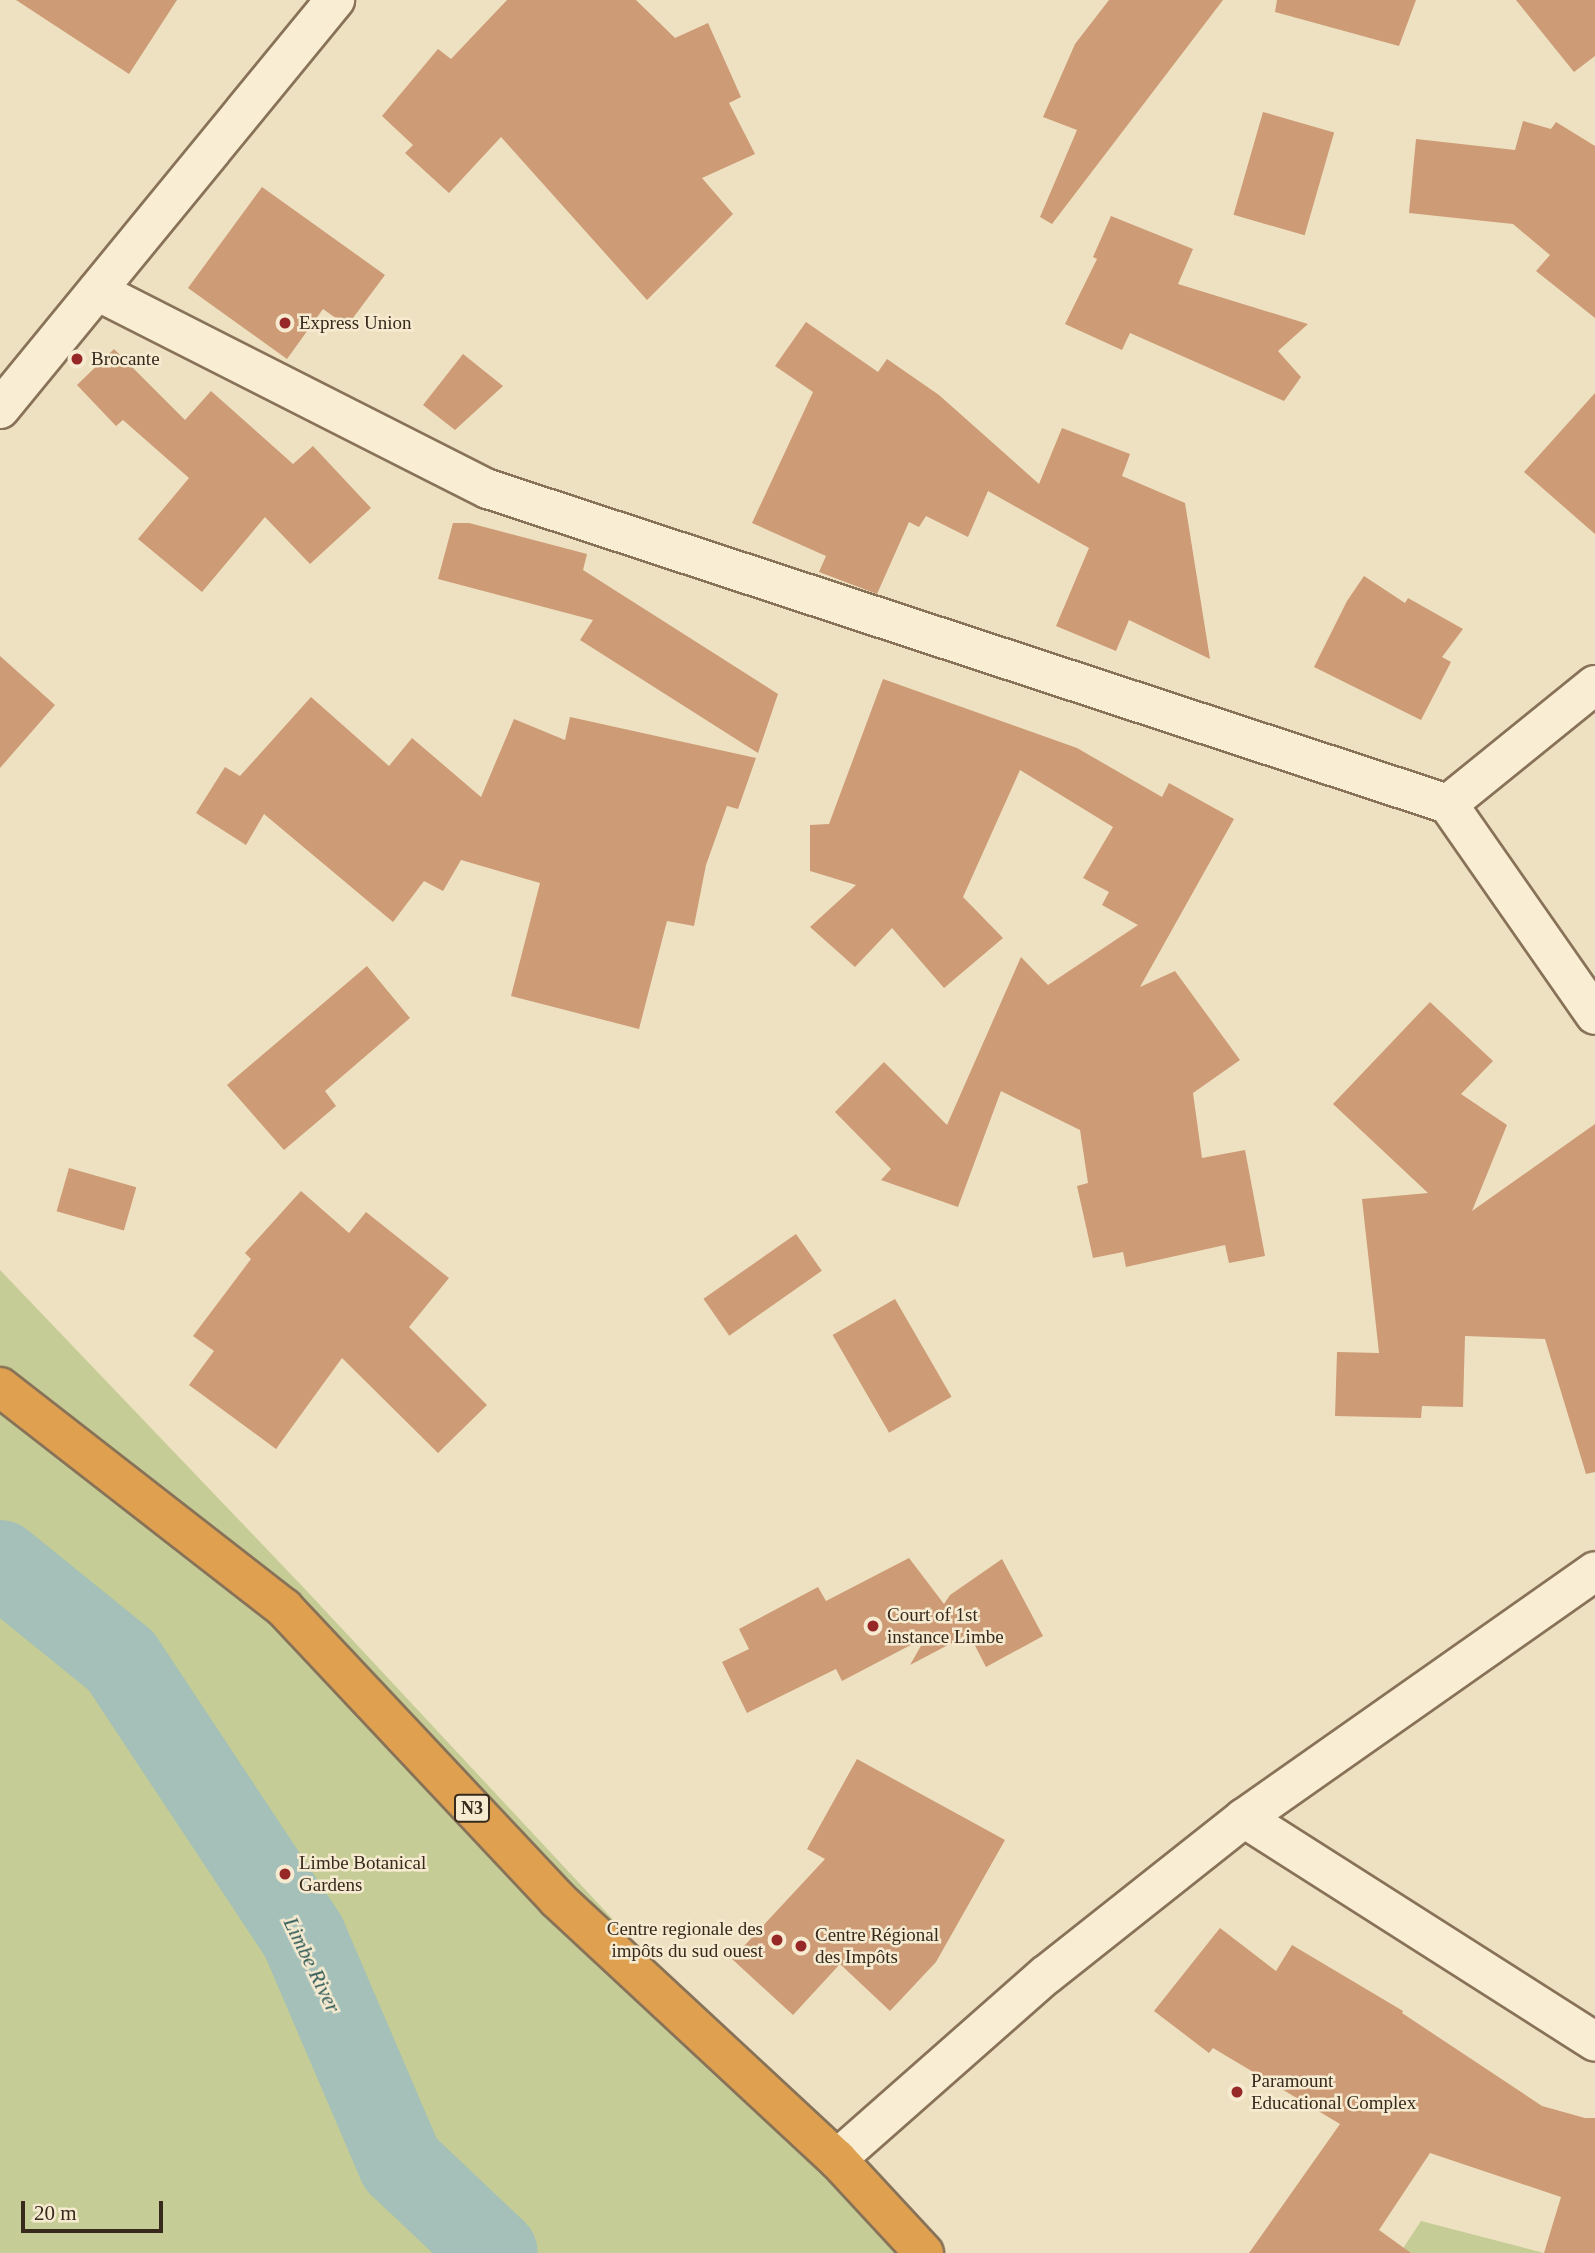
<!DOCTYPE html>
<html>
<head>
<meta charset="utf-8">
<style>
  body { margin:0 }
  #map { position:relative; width:1595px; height:2253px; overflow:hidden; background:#eee1c1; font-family:Georgia,serif }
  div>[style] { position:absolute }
  .green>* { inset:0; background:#c5cc95 }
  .river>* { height:86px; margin:-43px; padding:0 43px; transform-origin:43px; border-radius:43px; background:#a4c0b8 }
  .building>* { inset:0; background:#cd9b76; transform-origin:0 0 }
  .roads { filter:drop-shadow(2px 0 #887258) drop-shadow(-2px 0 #887258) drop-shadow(0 2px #887258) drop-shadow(0 -2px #887258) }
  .minor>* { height:38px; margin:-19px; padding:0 19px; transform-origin:19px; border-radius:19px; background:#f9eed4 }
  .highway>* { height:38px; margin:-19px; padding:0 19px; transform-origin:19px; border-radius:19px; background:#dfa150 }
  .dots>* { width:19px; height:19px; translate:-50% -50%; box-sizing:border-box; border:4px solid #f6ebd0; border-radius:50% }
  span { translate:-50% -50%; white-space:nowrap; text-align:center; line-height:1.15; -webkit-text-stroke:5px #f6ebd0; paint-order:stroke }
  .shield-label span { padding:2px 5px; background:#f6ebd0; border:2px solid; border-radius:5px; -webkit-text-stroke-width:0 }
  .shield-label { font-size:18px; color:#372a1d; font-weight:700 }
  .poi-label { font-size:19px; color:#372a1d }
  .left { translate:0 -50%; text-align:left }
  .right { translate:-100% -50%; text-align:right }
  .water-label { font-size:21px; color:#2c5755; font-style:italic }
  .scale { position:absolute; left:21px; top:2201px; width:142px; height:32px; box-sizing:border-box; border:4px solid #372a1d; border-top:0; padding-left:9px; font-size:21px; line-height:24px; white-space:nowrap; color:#372a1d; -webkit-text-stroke:5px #f6ebd0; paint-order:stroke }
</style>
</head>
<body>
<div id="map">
  <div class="green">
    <div style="clip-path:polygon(0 1270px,304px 1588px,924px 2253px,0 2253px)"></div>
    <div style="clip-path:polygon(1421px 2221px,1544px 2253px,1400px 2253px)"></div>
  </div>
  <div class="river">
    <div style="left:0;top:1563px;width:156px;rotate:39deg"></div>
    <div style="left:121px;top:1661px;width:332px;rotate:56.5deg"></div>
    <div style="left:304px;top:1938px;width:246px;rotate:66.8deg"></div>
    <div style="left:401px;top:2164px;width:129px;rotate:43.4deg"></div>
  </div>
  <div class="building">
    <div style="clip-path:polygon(16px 0,177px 0,129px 74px)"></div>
    <div style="clip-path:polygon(507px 0,636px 0,675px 38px,708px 23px,741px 97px,729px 103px,755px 154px,702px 178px,733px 214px,647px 300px,501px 137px,449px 193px,405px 153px,413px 145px,382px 116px,438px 49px,451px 59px)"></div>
    <div style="clip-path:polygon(1109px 0,1223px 0,1052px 224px,1040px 217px,1077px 130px,1043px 117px,1075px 44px)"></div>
    <div style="clip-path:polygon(1277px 0,1416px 0,1399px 46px,1275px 12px)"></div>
    <div style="clip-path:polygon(1516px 0,1595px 0,1595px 56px,1574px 72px)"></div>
    <div style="left:1263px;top:112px;width:74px;height:107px;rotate:16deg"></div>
    <div style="clip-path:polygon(1523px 121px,1551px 129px,1556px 122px,1595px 146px,1595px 318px,1536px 271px,1550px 255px,1513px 224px,1409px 213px,1416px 139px,1515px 150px)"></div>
    <div style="clip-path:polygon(262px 187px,385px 275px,347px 326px,323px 309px,287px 359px,188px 288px)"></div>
    <div style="clip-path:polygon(1111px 216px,1193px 249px,1178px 284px,1308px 324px,1278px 351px,1301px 377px,1284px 401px,1130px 333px,1122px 350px,1065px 324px,1097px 259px,1093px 257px)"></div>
    <div style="clip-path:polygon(806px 322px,878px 372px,887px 359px,939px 395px,1039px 484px,1062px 428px,1130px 454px,1122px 476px,1185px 503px,1210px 659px,1129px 620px,1116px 651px,1056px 626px,1089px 548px,988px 491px,968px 537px,926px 516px,919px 527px,909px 522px,877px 594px,819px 572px,826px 556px,752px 523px,813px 392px,775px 366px)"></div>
    <div style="clip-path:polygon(114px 349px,185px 420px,211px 391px,293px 464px,313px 446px,371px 508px,310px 564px,265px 517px,202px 592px,138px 539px,189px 478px,123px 420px,116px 426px,77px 385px)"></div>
    <div style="clip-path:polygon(463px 354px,503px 386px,455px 430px,423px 405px)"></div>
    <div style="clip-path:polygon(1595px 393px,1595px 534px,1524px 472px)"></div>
    <div style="clip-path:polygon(453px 523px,469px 523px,587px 554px,583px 570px,778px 694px,758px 753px,580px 640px,593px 620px,438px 579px)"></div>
    <div style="clip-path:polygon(1364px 576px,1405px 603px,1408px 598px,1463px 629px,1442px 657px,1451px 662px,1421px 720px,1314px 667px,1347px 601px)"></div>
    <div style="clip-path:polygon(0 656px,55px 705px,0 768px)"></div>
    <div style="clip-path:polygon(883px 679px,1077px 748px,1162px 797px,1169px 783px,1234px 819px,1140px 987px,1175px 971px,1240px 1060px,1193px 1093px,1202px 1158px,1245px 1150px,1265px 1256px,1229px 1263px,1225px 1245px,1126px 1267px,1123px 1252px,1093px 1258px,1077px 1186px,1088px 1183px,1080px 1130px,1001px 1091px,958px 1207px,881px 1180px,891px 1169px,835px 1112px,884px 1062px,947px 1125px,1021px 957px,1048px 985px,1138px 925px,1102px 905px,1109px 892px,1083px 878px,1113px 827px,1020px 770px,963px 897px,1003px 938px,944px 988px,892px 928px,855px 967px,810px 927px,856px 885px,810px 871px,810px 825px,829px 824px)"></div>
    <div style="clip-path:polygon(311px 697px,389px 766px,412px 738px,481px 797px,514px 719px,565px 740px,570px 717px,756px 758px,738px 809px,727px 806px,706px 865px,694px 926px,667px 921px,639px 1029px,511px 996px,540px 883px,461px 860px,443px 891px,424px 881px,393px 922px,264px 814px,246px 845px,196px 813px,225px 767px,240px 776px)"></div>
    <div style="clip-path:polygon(367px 966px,410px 1018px,325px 1091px,336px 1106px,284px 1150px,227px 1085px)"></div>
    <div style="clip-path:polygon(1430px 1002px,1493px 1061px,1461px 1094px,1507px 1125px,1472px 1211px,1595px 1124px,1595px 1472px,1586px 1474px,1545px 1339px,1465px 1336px,1463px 1407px,1422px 1406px,1421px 1418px,1335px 1416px,1337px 1352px,1379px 1353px,1362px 1199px,1428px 1193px,1333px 1104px)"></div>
    <div style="left:69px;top:1168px;width:70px;height:45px;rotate:16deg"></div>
    <div style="clip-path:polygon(301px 1191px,349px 1233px,366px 1212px,449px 1278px,409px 1327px,487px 1405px,438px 1453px,342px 1358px,276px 1449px,189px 1385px,214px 1351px,193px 1336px,251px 1259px,245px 1253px)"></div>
    <div style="left:796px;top:1234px;width:45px;height:113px;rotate:55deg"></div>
    <div style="left:895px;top:1299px;width:113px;height:72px;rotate:60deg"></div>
    <div style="clip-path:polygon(909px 1558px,944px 1604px,950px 1595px,1002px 1559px,1043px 1636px,986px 1667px,969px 1634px,910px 1665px,926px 1637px,842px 1681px,836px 1669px,747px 1713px,722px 1662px,749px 1649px,739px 1629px,818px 1587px,826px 1601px)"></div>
    <div style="clip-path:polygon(857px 1759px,1005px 1840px,936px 1962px,890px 2011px,840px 1964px,793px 2015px,732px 1959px,825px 1859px,807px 1849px)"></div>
    <div style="clip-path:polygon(1220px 1928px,1276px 1971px,1292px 1945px,1403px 2011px,1402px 2013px,1542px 2106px,1585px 2118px,1595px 2118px,1595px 2253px,1544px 2253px,1561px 2197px,1430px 2153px,1379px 2230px,1411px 2253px,1249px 2253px,1340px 2124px,1213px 2048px,1209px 2053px,1154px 2011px)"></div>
  </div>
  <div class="roads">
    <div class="minor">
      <div style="left:97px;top:291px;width:438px;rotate:26.9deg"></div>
      <div style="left:488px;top:489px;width:1010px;rotate:18.17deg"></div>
      <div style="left:1448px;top:804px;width:257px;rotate:55.1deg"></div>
      <div style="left:0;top:409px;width:529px;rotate:-50.68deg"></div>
      <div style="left:1448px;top:804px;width:189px;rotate:-39deg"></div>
      <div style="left:1244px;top:1818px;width:429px;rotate:-35.1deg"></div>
      <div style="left:837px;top:2159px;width:278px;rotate:-41.4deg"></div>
      <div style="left:1046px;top:1975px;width:253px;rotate:-38.4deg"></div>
      <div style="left:1244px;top:1818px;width:416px;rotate:32.5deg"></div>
    </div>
    <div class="highway">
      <div style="left:0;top:1387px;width:360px;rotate:37.9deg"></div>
      <div style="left:284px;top:1608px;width:399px;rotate:46.8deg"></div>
      <div style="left:557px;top:1899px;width:382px;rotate:42.9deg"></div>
      <div style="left:837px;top:2159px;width:128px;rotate:47.2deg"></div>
    </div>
  </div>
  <div class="dots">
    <div style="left:285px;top:323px;background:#972828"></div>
    <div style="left:77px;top:359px;background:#972828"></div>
    <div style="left:873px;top:1626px;background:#972828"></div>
    <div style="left:285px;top:1874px;background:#972828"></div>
    <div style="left:777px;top:1940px;background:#972828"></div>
    <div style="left:801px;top:1946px;background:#972828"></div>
    <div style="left:1237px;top:2092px;background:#972828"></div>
  </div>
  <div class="shield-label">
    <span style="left:472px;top:1808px">N3</span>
  </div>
  <div class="poi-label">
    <span class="left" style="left:299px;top:323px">Express Union</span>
    <span class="left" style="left:91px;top:359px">Brocante</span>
    <span class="left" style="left:887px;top:1626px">Court of 1st<br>instance Limbe</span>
    <span class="left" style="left:299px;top:1874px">Limbe Botanical<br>Gardens</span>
    <span class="right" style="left:763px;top:1940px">Centre regionale des<br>impôts du sud ouest</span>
    <span class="left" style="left:815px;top:1946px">Centre Régional<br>des Impôts</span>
    <span class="left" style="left:1251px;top:2092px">Paramount<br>Educational Complex</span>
  </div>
  <div class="water-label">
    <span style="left:312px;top:1965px;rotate:64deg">Limbe River</span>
  </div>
  <div class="scale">20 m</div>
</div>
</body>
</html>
